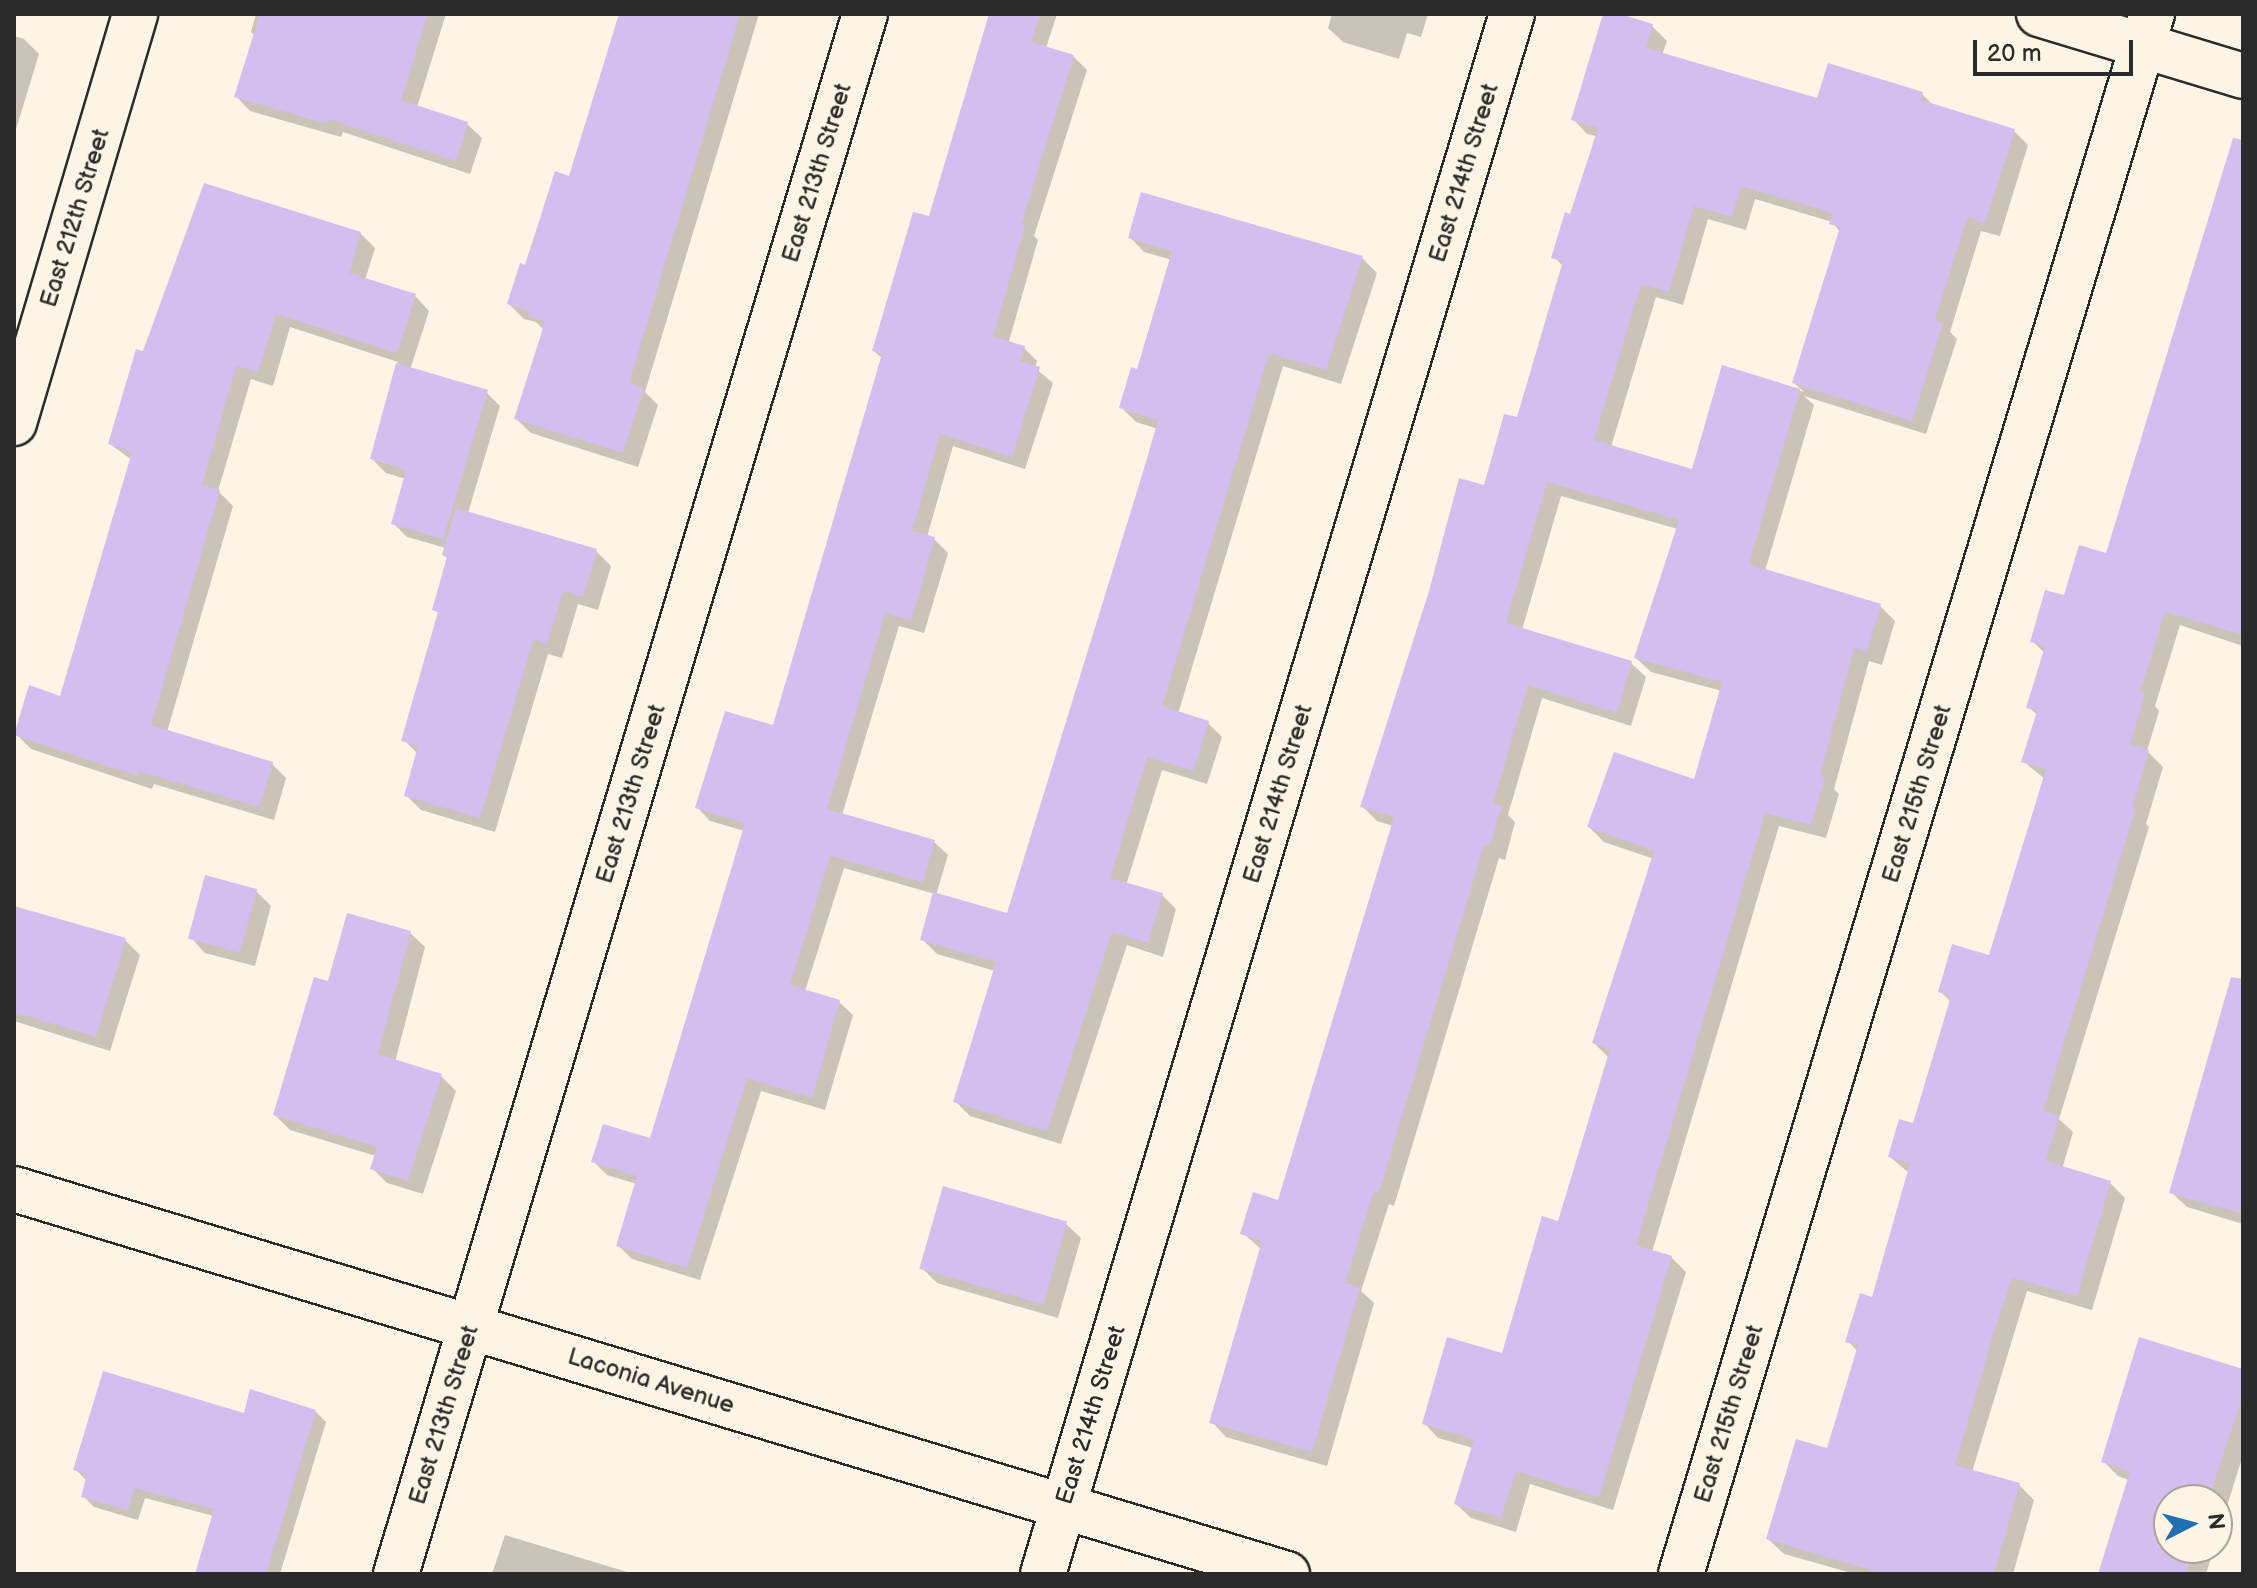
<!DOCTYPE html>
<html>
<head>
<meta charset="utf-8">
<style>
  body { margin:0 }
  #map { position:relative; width:2257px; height:1588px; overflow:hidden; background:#fcf5e5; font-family:"Balsamiq Sans",sans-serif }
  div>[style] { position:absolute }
  .shadow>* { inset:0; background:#0003 }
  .building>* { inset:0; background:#d2beef; transform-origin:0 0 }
  .roads { filter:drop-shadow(2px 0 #2b2b2b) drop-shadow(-2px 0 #2b2b2b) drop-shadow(0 2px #2b2b2b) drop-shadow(0 -2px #2b2b2b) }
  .minor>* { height:44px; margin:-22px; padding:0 22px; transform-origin:22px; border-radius:22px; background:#fcf5e5 }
  .tertiary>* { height:44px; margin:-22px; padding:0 22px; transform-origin:22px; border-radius:22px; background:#fcf5e5 }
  span { translate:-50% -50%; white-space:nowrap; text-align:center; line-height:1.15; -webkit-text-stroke:6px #fcf5e5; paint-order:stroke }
  .street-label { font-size:24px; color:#2b2b2b }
  .frame { position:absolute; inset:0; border:16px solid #2b2b2b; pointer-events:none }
  .north { position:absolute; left:2153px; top:1484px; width:80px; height:80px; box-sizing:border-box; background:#fcf5e5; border:2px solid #a8a49b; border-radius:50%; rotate:84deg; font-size:22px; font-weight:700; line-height:32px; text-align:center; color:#2b2b2b }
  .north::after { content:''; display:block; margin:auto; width:28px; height:36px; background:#1f6fb2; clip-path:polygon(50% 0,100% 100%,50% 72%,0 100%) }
  .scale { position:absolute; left:1973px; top:40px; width:160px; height:36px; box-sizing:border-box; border:4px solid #2b2b2b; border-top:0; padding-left:10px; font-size:24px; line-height:28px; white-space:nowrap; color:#2b2b2b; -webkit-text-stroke:6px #fcf5e5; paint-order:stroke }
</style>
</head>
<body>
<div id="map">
  <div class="shadow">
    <div style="clip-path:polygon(256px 14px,446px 14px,417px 107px,467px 124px,482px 138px,470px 174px,343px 132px,341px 137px,250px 111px,236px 96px,255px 36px,251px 32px)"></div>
    <div style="clip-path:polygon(621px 14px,759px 14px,645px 392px,658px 405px,638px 467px,531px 433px,516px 419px,544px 330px,536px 322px,524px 319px,509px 304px,571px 179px)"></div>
    <div style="clip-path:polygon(985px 14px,1057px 14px,1046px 48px,1073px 56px,1087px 70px,1034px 236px,1038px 240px,1009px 341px,1024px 348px,1037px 361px,1035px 368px,1053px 383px,1025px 469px,953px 446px,927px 537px,934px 539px,948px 553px,924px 633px,899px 626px,842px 815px,934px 842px,948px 855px,936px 895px,1008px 916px,1158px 429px,1136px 422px,1121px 407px,1138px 371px,1172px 260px,1144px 252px,1130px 237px,1362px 258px,1377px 273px,1341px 384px,1283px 366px,1178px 714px,1208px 723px,1222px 737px,1207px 784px,1162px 770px,1126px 885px,1162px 895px,1176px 909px,1163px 957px,1127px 945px,1061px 1144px,970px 1116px,955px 1101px,995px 971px,937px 954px,922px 939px,935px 894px,844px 868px,805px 991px,839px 1002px,853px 1015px,825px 1110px,761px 1091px,700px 1280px,632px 1259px,618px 1245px,637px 1184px,607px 1175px,594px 1162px,651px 1140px,745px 831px,710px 821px,697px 807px,774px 728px,883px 359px,874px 351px,930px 219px,991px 16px)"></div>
    <div style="clip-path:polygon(1332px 14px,1428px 14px,1421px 37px,1407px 33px,1399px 59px,1343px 42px,1328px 28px)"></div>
    <div style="clip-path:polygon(evenodd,1605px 14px,1652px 26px,1667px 41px,1662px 55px,1818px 101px,1922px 94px,1935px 107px,2014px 131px,2028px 145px,2000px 236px,1981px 231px,1950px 332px,1957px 339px,1926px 434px,1804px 396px,1814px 405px,1765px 571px,1880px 606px,1895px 621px,1882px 665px,1869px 661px,1834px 789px,1839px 794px,1826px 838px,1779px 826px,1652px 1252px,1671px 1257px,1686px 1272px,1613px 1510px,1530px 1484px,1516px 1532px,1471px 1518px,1456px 1504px,1473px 1448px,1438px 1438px,1424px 1423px,1503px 1355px,1559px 1224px,1609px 1058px,1594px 1043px,1654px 859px,1604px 842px,1589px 827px,1696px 782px,1722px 691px,1651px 672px,1636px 658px,1678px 529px,1561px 496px,1522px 630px,1631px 663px,1646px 677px,1631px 726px,1542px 698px,1508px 815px,1515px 822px,1505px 860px,1499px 858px,1394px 1206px,1389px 1204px,1361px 1291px,1374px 1303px,1327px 1466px,1226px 1437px,1212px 1422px,1261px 1249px,1243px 1233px,1280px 1203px,1393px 826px,1377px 821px,1363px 807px,1485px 487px,1519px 420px,1564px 267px,1554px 257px,1571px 216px,1597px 136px,1587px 134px,1573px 119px,1605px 14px,1755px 199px,1832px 222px,1840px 232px,1794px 383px,1804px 392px,1724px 368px,1693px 472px,1611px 447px,1656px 297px,1683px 305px,1708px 219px,1746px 230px,1755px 199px)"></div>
    <div style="clip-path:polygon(14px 36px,24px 39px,39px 54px,14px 136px)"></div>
    <div style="clip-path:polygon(2243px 193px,2243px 646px,2180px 625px,2155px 706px,2159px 711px,2147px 751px,2163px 767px,2146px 824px,2149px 827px,2059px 1119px,2073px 1132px,2062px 1169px,2110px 1183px,2125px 1198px,2092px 1310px,2027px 1291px,1972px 1472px,2019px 1485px,2034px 1500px,2013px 1574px,1855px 1574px,1784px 1554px,1768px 1539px,1828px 1451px,1858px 1352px,1848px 1341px,1873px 1299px,1909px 1173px,1890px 1157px,1914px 1125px,1951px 1002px,1940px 991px,1990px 958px,2045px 779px,2024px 762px,2038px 716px,2029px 707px,2045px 653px,2032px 641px,2065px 598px,2107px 556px)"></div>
    <div style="clip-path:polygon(360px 233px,375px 248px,365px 280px,415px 296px,429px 311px,410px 370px,486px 392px,500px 406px,468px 513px,596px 551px,611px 566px,598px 610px,578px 604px,562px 658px,548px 654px,495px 832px,421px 810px,406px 795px,418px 754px,404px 740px,439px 614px,434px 609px,449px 560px,444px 555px,446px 548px,407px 537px,393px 523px,406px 479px,386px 473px,372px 459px,398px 362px,290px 327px,273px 386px,251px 379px,218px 491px,233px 506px,167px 732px,272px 764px,286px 778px,274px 820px,154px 784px,152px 789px,31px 749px,16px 734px,62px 698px,132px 460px,110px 444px,145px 353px)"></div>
    <div style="clip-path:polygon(207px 878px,256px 891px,271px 906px,255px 966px,205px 953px,191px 938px)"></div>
    <div style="clip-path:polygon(14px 908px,125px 940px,140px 955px,110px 1051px,14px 1021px)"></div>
    <div style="clip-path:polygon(410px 933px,425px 947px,395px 1062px,441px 1076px,456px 1091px,423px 1194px,387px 1183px,372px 1168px,376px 1156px,290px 1130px,275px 1115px,329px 984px)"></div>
    <div style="clip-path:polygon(2243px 1003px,2243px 1224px,2187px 1207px,2171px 1192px)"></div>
    <div style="clip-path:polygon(1066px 1224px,1081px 1238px,1058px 1318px,937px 1283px,922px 1268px)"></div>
    <div style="clip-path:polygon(2243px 1371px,2243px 1455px,2217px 1538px,2217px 1500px,2169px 1500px,2169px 1548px,2214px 1548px,2206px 1574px,2101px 1574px,2129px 1480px,2118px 1476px,2104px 1462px)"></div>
    <div style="clip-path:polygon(315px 1411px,326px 1422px,280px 1574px,197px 1574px,214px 1516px,145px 1498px,138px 1520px,94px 1507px,83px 1496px,87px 1481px,76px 1470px)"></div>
    <div style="clip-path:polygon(505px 1535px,634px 1574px,492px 1574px)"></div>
  </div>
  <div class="building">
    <div style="clip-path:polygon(260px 14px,428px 14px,401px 100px,468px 122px,456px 161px,328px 119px,327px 124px,234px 97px)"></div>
    <div style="clip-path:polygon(619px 14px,740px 14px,629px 383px,644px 388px,623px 453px,514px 419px,545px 322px,528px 316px,530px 311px,507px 304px,520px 263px,525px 265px,555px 171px,569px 176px)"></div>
    <div style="clip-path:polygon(989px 14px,1040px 14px,1031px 42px,1074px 55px,1021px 224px,1025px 225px,993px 337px,1025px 346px,1020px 361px,1040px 367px,1012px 457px,940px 434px,912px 531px,935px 537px,911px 621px,885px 613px,827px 809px,935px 840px,923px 882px,830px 856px,790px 985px,840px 1000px,812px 1098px,747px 1078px,687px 1268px,616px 1246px,637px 1176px,591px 1162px,603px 1124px,650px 1138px,745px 823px,695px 808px,725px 711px,773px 725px,882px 354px,872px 351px,913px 212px,929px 216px)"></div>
    <div style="clip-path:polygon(1603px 14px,1620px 14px,1653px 24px,1646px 48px,1817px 98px,1828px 63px,1923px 92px,1921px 100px,2015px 129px,1985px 223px,1967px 217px,1935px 320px,1943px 323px,1912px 421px,1792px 383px,1840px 227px,1829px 224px,1833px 213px,1741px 186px,1732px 217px,1694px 206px,1669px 292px,1641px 284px,1594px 440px,1692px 469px,1722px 365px,1800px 389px,1749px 564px,1881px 604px,1867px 652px,1854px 648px,1820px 776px,1825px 777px,1811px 825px,1765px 813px,1636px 1245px,1672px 1256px,1599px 1497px,1516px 1471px,1501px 1518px,1454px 1504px,1474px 1439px,1422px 1424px,1447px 1337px,1502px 1353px,1542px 1216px,1558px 1221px,1610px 1049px,1592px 1043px,1654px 851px,1587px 827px,1614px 752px,1694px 779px,1722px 682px,1634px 658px,1679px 520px,1547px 482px,1506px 623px,1632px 661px,1617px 713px,1528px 685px,1493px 803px,1502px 806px,1490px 846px,1484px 845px,1379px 1192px,1374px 1191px,1345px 1283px,1360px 1287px,1312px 1452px,1209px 1423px,1262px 1241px,1240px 1234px,1253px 1192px,1278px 1200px,1394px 817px,1360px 807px,1429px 591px,1459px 478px,1484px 485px,1504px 414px,1517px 417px,1563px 261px,1551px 258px,1565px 212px,1570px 214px,1598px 128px,1571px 120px)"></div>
    <div style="clip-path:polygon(2233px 138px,2243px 140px,2243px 635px,2165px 612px,2140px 692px,2145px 694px,2130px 744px,2149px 750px,2132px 809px,2135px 810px,2043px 1111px,2059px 1116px,2046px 1161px,2111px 1181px,2077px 1296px,2012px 1278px,1994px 1332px,1955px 1465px,2020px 1483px,1994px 1574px,1884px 1574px,1766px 1539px,1796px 1439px,1827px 1448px,1858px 1345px,1845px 1342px,1860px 1293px,1872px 1297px,1910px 1163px,1888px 1157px,1899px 1119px,1913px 1123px,1951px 996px,1938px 992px,1952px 944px,1989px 955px,2046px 769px,2021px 762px,2037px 711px,2026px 708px,2045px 646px,2030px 642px,2045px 590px,2064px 595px,2079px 545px,2106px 553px)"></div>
    <div style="clip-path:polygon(204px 183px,361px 232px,349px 273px,416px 294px,397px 353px,276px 314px,258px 372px,236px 366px,202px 485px,220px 490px,151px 725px,273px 762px,259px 807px,139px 771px,138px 776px,14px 735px,29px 685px,60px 696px,132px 452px,108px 444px,136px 349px,143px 351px)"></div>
    <div style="clip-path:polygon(1141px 192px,1363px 256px,1326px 370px,1269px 353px,1162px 706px,1209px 721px,1193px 771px,1147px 757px,1110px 878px,1163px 893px,1148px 943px,1112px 932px,1047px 1131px,953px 1102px,996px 962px,920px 940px,933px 892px,1007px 913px,1146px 462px,1158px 420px,1119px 408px,1131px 367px,1137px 369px,1172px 251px,1128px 238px)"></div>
    <div style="clip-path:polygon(396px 363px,488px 390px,443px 539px,391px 524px,406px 470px,370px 459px)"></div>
    <div style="clip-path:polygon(456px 508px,597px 549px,583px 597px,563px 591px,547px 644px,533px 640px,480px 818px,404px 796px,418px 746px,401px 741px,438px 612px,432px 610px,447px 557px,442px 555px)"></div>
    <div style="left:205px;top:875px;width:54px;height:66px;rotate:15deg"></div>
    <div style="clip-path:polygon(14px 906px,126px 938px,96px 1037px,14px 1012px)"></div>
    <div style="clip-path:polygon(347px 913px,411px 931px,378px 1054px,442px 1074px,408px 1181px,370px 1169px,377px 1147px,273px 1115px,314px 977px,328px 981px)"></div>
    <div style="clip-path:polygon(2231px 977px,2243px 979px,2243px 1214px,2169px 1193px)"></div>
    <div style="left:943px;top:1186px;width:129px;height:86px;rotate:16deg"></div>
    <div style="clip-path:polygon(2139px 1337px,2243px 1369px,2243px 1395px,2208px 1500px,2169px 1500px,2169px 1548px,2194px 1548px,2186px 1574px,2098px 1574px,2130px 1471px,2101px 1462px)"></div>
    <div style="clip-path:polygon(103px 1371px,244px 1413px,250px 1389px,316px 1410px,266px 1574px,195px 1574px,214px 1509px,134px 1488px,128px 1510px,81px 1497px,87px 1474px,73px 1470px)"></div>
  </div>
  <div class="roads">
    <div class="minor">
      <div style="left:2039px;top:14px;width:213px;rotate:16.9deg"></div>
      <div style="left:14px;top:423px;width:427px;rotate:-73.5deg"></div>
      <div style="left:396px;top:1574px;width:1629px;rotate:-73.27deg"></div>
      <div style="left:1043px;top:1574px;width:1629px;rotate:-73.27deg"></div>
      <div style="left:1681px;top:1574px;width:1630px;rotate:-73.2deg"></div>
    </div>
    <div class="tertiary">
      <div style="left:14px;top:1189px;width:1330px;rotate:16.83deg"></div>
    </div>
  </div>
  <div class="street-label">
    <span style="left:817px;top:173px;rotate:-73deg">East 213th Street</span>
    <span style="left:1464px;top:173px;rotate:-73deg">East 214th Street</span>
    <span style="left:75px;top:218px;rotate:-73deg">East 212th Street</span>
    <span style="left:631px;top:794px;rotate:-73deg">East 213th Street</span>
    <span style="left:1278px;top:794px;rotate:-73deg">East 214th Street</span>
    <span style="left:1917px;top:794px;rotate:-73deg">East 215th Street</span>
    <span style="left:651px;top:1381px;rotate:17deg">Laconia Avenue</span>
    <span style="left:1729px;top:1414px;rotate:-73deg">East 215th Street</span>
    <span style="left:444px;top:1415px;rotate:-73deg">East 213th Street</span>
    <span style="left:1091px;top:1415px;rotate:-73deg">East 214th Street</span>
  </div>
  <div class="frame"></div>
  <div class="north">N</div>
  <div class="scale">20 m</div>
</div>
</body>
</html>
